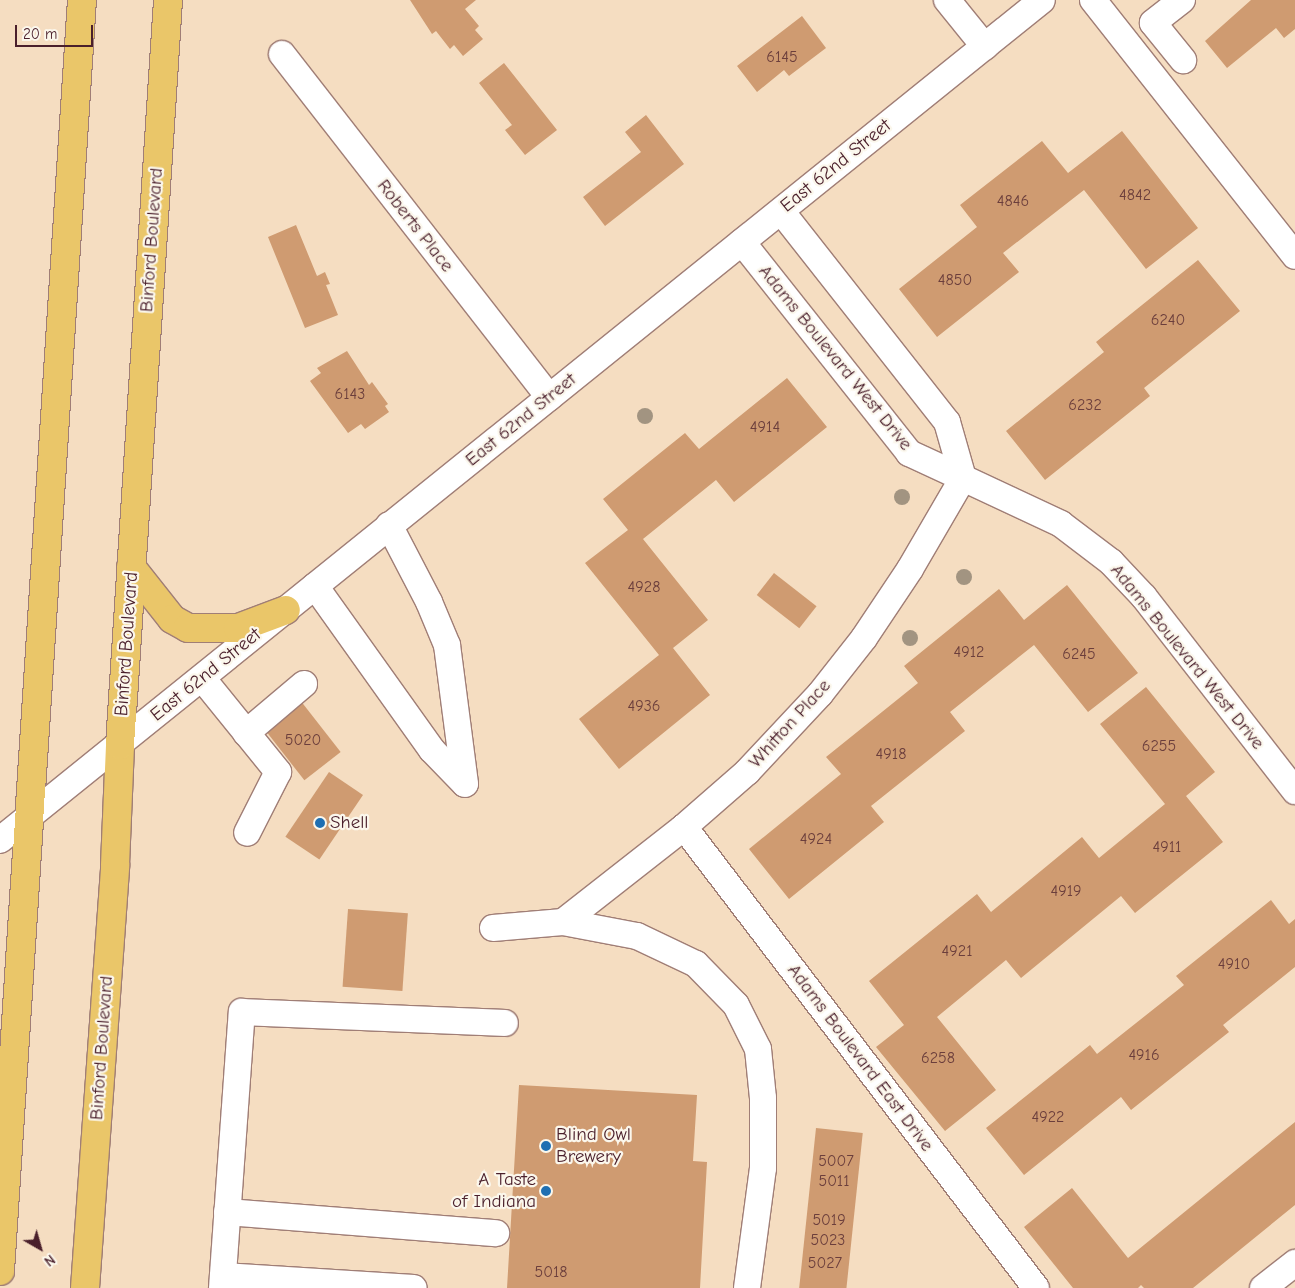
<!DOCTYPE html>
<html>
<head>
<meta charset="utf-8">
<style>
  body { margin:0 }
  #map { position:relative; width:1295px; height:1288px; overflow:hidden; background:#f5ddc1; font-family:"Comic Neue",sans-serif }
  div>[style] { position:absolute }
  .building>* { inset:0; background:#cf9b71; transform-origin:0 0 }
  .roads { filter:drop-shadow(1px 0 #a07e76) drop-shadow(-1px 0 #a07e76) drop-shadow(0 1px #a07e76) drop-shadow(0 -1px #a07e76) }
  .minor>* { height:26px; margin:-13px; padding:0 13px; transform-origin:13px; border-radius:13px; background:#fff }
  .major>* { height:28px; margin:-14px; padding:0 14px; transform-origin:14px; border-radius:14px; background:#eac669 }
  .trees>* { width:16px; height:16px; margin:-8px; border-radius:50%; background:#a29481 }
  .dots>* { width:14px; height:14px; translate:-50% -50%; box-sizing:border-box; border:2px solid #fbf7ec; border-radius:50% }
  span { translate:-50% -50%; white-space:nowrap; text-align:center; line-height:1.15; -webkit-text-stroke:4.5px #fbf7ec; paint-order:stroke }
  .number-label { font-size:16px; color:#6b3e3c }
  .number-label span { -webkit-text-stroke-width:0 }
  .street-label { font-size:19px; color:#4a1f2b }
  .poi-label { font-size:19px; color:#4a1f2b }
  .left { translate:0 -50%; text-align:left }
  .right { translate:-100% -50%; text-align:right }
  .north { position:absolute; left:15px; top:1223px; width:50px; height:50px; -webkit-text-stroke:4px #fbf7ec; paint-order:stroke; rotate:142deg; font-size:14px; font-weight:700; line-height:20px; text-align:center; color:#4a1f2b }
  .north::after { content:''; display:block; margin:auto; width:18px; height:22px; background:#4a1f2b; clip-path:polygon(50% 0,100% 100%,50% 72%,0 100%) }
  .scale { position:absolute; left:15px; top:25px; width:78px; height:22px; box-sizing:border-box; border:2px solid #4a1f2b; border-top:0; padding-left:6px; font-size:15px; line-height:18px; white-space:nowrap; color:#4a1f2b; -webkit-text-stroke:4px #fbf7ec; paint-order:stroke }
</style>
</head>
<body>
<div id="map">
  <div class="building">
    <div style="clip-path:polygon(410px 0,476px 0,465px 9px,479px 26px,475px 30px,483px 39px,463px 56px,454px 45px,450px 49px,436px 31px,432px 34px)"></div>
    <div style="clip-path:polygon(1251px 0,1295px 0,1295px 29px,1284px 38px,1276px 28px,1227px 68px,1205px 41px)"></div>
    <div style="clip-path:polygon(802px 16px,826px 48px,789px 76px,784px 70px,757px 92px,737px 66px)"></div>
    <div style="clip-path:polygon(504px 63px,557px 130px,525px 155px,505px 130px,512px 125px,479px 83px)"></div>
    <div style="clip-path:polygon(646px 115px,684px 164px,605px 226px,583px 197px,641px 152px,625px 132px)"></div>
    <div style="clip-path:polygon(1122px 131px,1198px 228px,1146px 269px,1084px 190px,1003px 253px,1019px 272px,937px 337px,899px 289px,977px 227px,960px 205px,1042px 141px,1068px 173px)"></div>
    <div style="clip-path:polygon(296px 225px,317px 276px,325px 272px,330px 284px,326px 285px,338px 315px,305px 328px,268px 237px)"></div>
    <div style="clip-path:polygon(1198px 260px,1240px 311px,1144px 388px,1150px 396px,1045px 480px,1006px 431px,1104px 352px,1096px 342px)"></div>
    <div style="clip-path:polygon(347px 351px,369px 385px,372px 382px,388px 404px,385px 406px,389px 412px,365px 429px,361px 424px,348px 433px,310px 381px,321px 373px,317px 368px)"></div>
    <div style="clip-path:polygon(787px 378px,827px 427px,734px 502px,716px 480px,643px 539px,708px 620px,673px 648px,710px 695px,619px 769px,579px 719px,659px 655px,585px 563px,628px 530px,603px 499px,685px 433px,699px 449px)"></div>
    <div style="left:774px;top:573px;width:54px;height:28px;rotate:38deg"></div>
    <div style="clip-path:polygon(1067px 585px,1138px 673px,1088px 712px,1034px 645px,950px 712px,965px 731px,871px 806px,884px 822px,789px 899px,749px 849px,841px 774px,826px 757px,918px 683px,904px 666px,999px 589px,1024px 620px)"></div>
    <div style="clip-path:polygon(1146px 687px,1215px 772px,1186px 796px,1223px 842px,1135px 913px,1121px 896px,1021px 978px,1006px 960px,937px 1017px,996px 1090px,945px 1131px,876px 1047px,904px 1025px,869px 981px,977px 894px,991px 912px,1082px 837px,1099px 858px,1165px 804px,1100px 724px)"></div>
    <div style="left:300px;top:700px;width:66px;height:46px;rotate:52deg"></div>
    <div style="left:329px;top:772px;width:41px;height:78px;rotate:34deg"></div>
    <div style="clip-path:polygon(1271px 900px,1289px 924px,1295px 919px,1295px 967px,1223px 1025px,1229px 1032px,1131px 1110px,1121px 1097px,1024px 1175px,986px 1128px,1090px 1045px,1097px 1054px,1184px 985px,1176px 976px)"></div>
    <div style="left:348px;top:909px;width:60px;height:78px;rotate:4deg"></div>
    <div style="clip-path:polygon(519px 1085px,697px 1095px,693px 1161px,707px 1162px,700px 1288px,507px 1288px)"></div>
    <div style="clip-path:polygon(1295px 1122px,1295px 1205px,1193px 1288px,1144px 1288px,1141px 1285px,1138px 1288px,1073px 1288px,1024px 1227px,1072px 1188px,1128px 1258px)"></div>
    <div style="left:816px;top:1128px;width:47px;height:161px;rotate:6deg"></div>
  </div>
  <div class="roads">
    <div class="minor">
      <div style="left:947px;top:0;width:60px;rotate:51deg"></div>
      <div style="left:1093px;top:0;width:326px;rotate:51.7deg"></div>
      <div style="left:1182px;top:0;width:37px;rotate:142deg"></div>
      <div style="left:1153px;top:23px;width:48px;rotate:51deg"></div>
      <div style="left:282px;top:54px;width:435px;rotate:52.1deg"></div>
      <div style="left:742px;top:242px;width:269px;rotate:51.6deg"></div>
      <div style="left:909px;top:453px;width:60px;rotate:24.8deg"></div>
      <div style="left:963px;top:478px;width:58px;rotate:-105.9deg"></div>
      <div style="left:947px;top:422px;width:268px;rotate:-128.2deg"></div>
      <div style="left:389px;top:525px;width:87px;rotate:62.5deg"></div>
      <div style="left:429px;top:602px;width:47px;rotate:67.3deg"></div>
      <div style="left:447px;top:645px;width:140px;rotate:82.6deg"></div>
      <div style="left:315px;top:586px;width:201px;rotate:54.5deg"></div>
      <div style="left:432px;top:750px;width:47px;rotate:45.9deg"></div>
      <div style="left:202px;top:678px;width:121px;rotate:51deg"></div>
      <div style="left:278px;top:772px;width:68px;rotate:116.9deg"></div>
      <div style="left:246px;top:733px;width:76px;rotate:-40.2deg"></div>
      <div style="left:684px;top:827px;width:580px;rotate:52.64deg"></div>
      <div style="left:0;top:840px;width:1338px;rotate:-38.87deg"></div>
      <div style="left:563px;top:922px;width:154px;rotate:-38.1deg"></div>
      <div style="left:684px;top:827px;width:84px;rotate:-41.1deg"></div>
      <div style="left:747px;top:772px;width:107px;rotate:-46.9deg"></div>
      <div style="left:820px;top:694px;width:71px;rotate:-51.8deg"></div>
      <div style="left:864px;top:638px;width:83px;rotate:-56.3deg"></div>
      <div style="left:910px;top:569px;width:105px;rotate:-59.8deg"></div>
      <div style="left:963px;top:478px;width:108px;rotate:25.1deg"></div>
      <div style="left:1061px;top:524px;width:63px;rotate:37.2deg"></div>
      <div style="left:1111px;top:562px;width:48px;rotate:46.7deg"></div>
      <div style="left:1144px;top:597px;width:246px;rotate:52.1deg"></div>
      <div style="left:493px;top:928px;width:70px;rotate:-4.9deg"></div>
      <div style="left:563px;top:922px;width:75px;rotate:10.7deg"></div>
      <div style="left:637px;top:936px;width:65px;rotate:25.4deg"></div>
      <div style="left:696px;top:964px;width:57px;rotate:45.7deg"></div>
      <div style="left:736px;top:1005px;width:49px;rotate:63.4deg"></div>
      <div style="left:758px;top:1049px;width:49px;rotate:84.2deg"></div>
      <div style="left:763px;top:1098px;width:70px;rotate:90deg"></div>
      <div style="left:763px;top:1168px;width:121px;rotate:97.6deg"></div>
      <div style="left:227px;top:1212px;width:270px;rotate:4.5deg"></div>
      <div style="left:223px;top:1276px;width:191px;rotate:3.6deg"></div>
      <div style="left:222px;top:1288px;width:277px;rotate:-85.9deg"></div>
      <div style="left:242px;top:1012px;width:263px;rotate:2.4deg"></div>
      <div style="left:1263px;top:1288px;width:41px;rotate:-38deg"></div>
    </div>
    <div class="major">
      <div style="left:131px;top:567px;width:66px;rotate:51.7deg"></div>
      <div style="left:172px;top:619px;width:18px;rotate:29deg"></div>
      <div style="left:188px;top:628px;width:50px"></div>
      <div style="left:238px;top:628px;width:51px;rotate:-20.6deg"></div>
      <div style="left:0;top:1271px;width:1274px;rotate:-86.31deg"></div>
      <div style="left:85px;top:1288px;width:424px;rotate:-85.9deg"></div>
      <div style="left:115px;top:865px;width:120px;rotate:-87.6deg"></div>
      <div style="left:120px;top:745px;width:747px;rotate:-86.31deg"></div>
    </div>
  </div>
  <div class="trees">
    <div style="left:645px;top:416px"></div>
    <div style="left:902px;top:497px"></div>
    <div style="left:964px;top:577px"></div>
    <div style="left:910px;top:638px"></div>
  </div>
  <div class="dots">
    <div style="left:320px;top:823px;background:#1f6fb2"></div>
    <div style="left:546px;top:1146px;background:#1f6fb2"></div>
    <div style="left:546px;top:1191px;background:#1f6fb2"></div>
  </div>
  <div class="number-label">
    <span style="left:782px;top:57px">6145</span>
    <span style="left:1135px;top:195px">4842</span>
    <span style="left:1013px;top:201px">4846</span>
    <span style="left:955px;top:280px">4850</span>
    <span style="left:1168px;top:320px">6240</span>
    <span style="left:350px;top:394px">6143</span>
    <span style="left:1085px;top:405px">6232</span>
    <span style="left:765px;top:427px">4914</span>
    <span style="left:644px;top:587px">4928</span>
    <span style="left:969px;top:652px">4912</span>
    <span style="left:1079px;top:654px">6245</span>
    <span style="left:644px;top:706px">4936</span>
    <span style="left:303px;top:740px">5020</span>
    <span style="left:1159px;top:746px">6255</span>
    <span style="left:891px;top:754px">4918</span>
    <span style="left:816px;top:839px">4924</span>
    <span style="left:1167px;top:847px">4911</span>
    <span style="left:1066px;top:891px">4919</span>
    <span style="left:957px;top:951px">4921</span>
    <span style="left:1234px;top:964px">4910</span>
    <span style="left:1144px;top:1055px">4916</span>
    <span style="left:938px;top:1058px">6258</span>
    <span style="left:1048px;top:1117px">4922</span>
    <span style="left:836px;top:1161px">5007</span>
    <span style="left:834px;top:1181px">5011</span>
    <span style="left:829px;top:1220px">5019</span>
    <span style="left:828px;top:1240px">5023</span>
    <span style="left:825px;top:1263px">5027</span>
    <span style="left:551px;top:1272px">5018</span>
  </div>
  <div class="street-label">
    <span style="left:836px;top:166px;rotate:-39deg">East 62nd Street</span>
    <span style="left:415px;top:226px;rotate:52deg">Roberts Place</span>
    <span style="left:152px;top:240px;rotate:-86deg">Binford Boulevard</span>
    <span style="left:835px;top:358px;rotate:51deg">Adams Boulevard West Drive</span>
    <span style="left:521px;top:420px;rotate:-39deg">East 62nd Street</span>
    <span style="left:127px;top:644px;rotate:-86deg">Binford Boulevard</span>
    <span style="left:1187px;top:657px;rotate:51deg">Adams Boulevard West Drive</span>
    <span style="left:206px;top:675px;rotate:-39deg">East 62nd Street</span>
    <span style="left:790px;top:724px;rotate:-48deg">Whitton Place</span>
    <span style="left:102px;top:1048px;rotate:-86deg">Binford Boulevard</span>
    <span style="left:860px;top:1058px;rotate:53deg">Adams Boulevard East Drive</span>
  </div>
  <div class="poi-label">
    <span class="left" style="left:330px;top:823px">Shell</span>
    <span class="left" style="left:556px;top:1146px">Blind Owl<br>Brewery</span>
    <span class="right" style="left:536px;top:1191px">A Taste<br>of Indiana</span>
  </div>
  <div class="north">N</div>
  <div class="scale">20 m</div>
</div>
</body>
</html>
